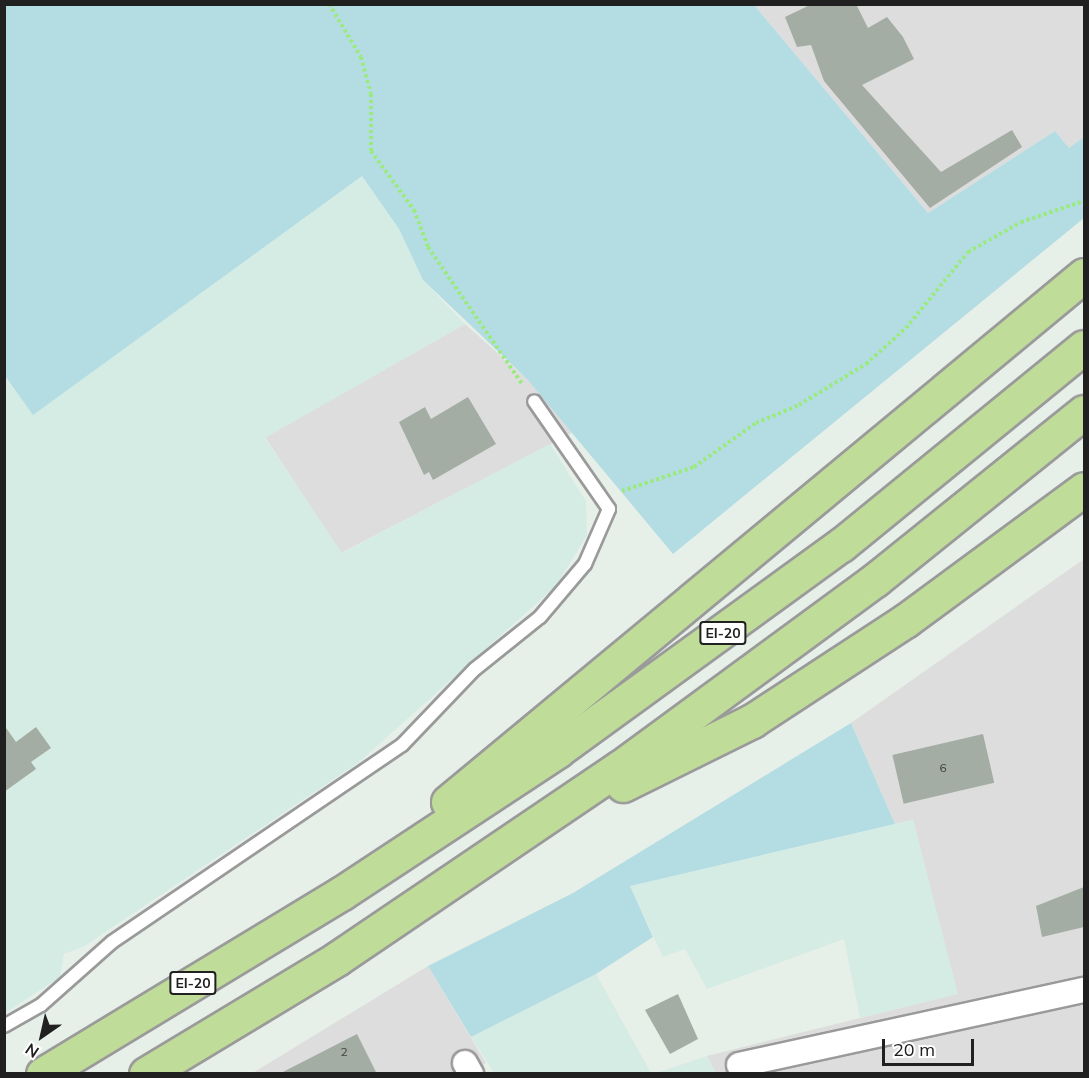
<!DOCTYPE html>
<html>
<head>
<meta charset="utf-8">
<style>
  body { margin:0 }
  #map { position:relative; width:1089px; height:1078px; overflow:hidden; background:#e7efe9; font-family:Mulish,sans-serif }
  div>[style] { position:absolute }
  .residential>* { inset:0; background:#ddd }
  .farmland>* { inset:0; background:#d5ece5 }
  .grass>* { inset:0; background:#b3dde3 }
  .building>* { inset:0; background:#a3ada4; transform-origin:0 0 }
  .path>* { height:4px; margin-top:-2px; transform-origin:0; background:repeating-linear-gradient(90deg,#9bea7d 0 3px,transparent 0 6px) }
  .roads { filter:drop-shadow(2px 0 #9a9a9a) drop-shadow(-2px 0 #9a9a9a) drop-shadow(0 2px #9a9a9a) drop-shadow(0 -2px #9a9a9a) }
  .lane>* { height:12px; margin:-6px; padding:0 6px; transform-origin:6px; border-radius:6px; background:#fff }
  .street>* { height:24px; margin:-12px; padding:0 12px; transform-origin:12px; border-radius:12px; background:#fff }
  .highway>* { height:33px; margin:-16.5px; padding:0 16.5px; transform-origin:16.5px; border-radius:16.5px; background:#bfdd98 }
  span { translate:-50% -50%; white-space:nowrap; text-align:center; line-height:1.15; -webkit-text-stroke:4.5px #fff; paint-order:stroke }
  .number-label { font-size:12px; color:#414341 }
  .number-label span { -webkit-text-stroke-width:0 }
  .shield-label span { padding:2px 4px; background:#fff; border:2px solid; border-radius:4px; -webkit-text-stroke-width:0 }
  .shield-label { font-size:14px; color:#202020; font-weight:700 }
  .frame { position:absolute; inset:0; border:6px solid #202020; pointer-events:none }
  .north { position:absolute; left:12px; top:1006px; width:60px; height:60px; -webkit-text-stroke:4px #fff; paint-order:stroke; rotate:214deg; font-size:16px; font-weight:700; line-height:24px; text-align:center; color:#202020 }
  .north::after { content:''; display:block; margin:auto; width:21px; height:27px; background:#202020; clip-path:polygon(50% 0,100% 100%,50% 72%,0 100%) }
  .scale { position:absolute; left:882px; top:1039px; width:92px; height:27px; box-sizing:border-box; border:3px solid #202020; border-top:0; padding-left:8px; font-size:18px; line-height:21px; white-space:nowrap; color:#202020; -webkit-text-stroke:4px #fff; paint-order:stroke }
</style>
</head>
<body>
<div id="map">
  <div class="residential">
    <div style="clip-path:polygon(754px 5px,1084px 5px,1084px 137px,1069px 148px,1055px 131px,928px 213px)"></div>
    <div style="clip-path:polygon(465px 324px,527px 379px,574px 432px,341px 553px,265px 437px)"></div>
    <div style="clip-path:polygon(1084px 559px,1084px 1073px,716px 1074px,707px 1056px,957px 994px,913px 820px,895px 824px,851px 723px)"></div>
    <div style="clip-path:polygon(428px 966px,486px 1063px,468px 1073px,251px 1074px)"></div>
  </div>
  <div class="farmland">
    <div style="clip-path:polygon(362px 176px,399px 229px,423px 280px,465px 324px,265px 438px,342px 553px,550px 444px,586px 501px,587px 535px,556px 586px,358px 763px,83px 947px,64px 954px,60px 977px,5px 1013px,4px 376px,33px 414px)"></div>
    <div style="clip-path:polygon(913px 820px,958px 994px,860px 1018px,844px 939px,707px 989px,685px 949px,663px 957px,630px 886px)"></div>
    <div style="clip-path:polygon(596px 974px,651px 1073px,494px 1073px,471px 1037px)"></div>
    <div style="clip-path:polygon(707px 1056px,716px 1073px,656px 1073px)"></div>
  </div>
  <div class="grass">
    <div style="clip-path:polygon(4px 5px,754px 5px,928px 213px,1055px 131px,1069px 148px,1084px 137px,1084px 218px,673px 554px,527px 379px,423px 280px,399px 229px,362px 176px,33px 415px,5px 376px)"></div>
    <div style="clip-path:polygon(851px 723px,895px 824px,630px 886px,653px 937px,596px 974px,471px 1037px,428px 966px,573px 893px)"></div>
  </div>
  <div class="building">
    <div style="clip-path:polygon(812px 4px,856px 4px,868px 28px,887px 17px,903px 37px,914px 59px,862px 85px,941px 172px,1012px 130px,1022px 147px,930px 208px,824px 81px,811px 45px,797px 47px,785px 17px)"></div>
    <div style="clip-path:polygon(468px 397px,496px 444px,433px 480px,429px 472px,424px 475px,399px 422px,425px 407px,431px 419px)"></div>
    <div style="clip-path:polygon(4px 725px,16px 742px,36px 727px,51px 748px,31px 762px,36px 769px,4px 792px)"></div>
    <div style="left:983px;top:734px;width:50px;height:93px;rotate:77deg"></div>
    <div style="clip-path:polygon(1084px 887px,1084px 927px,1042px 937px,1036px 906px)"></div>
    <div style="clip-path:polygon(678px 994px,698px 1039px,670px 1054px,645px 1010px)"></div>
    <div style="clip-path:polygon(357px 1034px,377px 1074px,279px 1074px)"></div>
  </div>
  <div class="path">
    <div style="left:329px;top:4px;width:62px;rotate:58.9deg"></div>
    <div style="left:361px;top:57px;width:38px;rotate:75deg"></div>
    <div style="left:371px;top:94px;width:57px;rotate:90deg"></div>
    <div style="left:371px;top:151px;width:73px;rotate:53.9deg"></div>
    <div style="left:414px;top:210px;width:40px;rotate:69deg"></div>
    <div style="left:428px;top:247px;width:168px;rotate:55.5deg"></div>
    <div style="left:622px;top:491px;width:76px;rotate:-18.4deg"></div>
    <div style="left:694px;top:467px;width:76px;rotate:-35.4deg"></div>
    <div style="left:756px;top:423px;width:47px;rotate:-22.7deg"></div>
    <div style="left:799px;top:405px;width:79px;rotate:-31.5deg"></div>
    <div style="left:866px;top:364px;width:54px;rotate:-42deg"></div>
    <div style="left:906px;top:328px;width:98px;rotate:-50.8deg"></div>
    <div style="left:968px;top:252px;width:61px;rotate:-29.5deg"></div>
    <div style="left:1021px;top:222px;width:66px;rotate:-18.4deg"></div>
  </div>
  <div class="roads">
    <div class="lane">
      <div style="left:4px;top:1026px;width:43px;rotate:-29.6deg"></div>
      <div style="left:41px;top:1005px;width:95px;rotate:-41.6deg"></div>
      <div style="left:112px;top:942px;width:351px;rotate:-34.2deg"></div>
      <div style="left:402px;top:745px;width:105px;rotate:-46.2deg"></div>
      <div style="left:475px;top:669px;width:83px;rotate:-38.7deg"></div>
      <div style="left:540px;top:617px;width:70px;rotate:-49.7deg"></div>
      <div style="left:585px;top:564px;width:60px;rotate:-66.4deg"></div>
      <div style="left:609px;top:509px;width:131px;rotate:-124.8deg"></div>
    </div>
    <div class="street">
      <div style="left:465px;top:1063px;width:13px;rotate:61deg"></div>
      <div style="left:739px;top:1065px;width:353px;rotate:-12.3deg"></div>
    </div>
    <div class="highway">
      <div style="left:623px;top:785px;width:144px;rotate:-26.4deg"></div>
      <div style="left:752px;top:721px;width:183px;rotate:-33.2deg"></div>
      <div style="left:905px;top:621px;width:222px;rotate:-36.4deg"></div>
      <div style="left:448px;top:802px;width:826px;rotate:-39.65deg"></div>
      <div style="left:43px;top:1074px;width:350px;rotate:-31.2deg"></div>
      <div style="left:342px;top:893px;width:258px;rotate:-33.4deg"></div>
      <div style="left:557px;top:751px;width:351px;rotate:-36deg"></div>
      <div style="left:841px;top:545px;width:313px;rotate:-39.2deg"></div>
      <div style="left:146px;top:1074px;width:224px;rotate:-31.1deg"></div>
      <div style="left:338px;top:958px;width:339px;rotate:-34.1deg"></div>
      <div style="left:619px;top:768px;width:318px;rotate:-36.3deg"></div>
      <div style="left:875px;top:580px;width:268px;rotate:-38.8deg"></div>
    </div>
  </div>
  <div class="number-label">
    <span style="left:943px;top:768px">6</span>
    <span style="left:344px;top:1052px">2</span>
  </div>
  <div class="shield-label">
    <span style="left:723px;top:633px">EI-20</span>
    <span style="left:193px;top:983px">EI-20</span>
  </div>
  <div class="frame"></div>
  <div class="north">N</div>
  <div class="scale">20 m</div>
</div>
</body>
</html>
